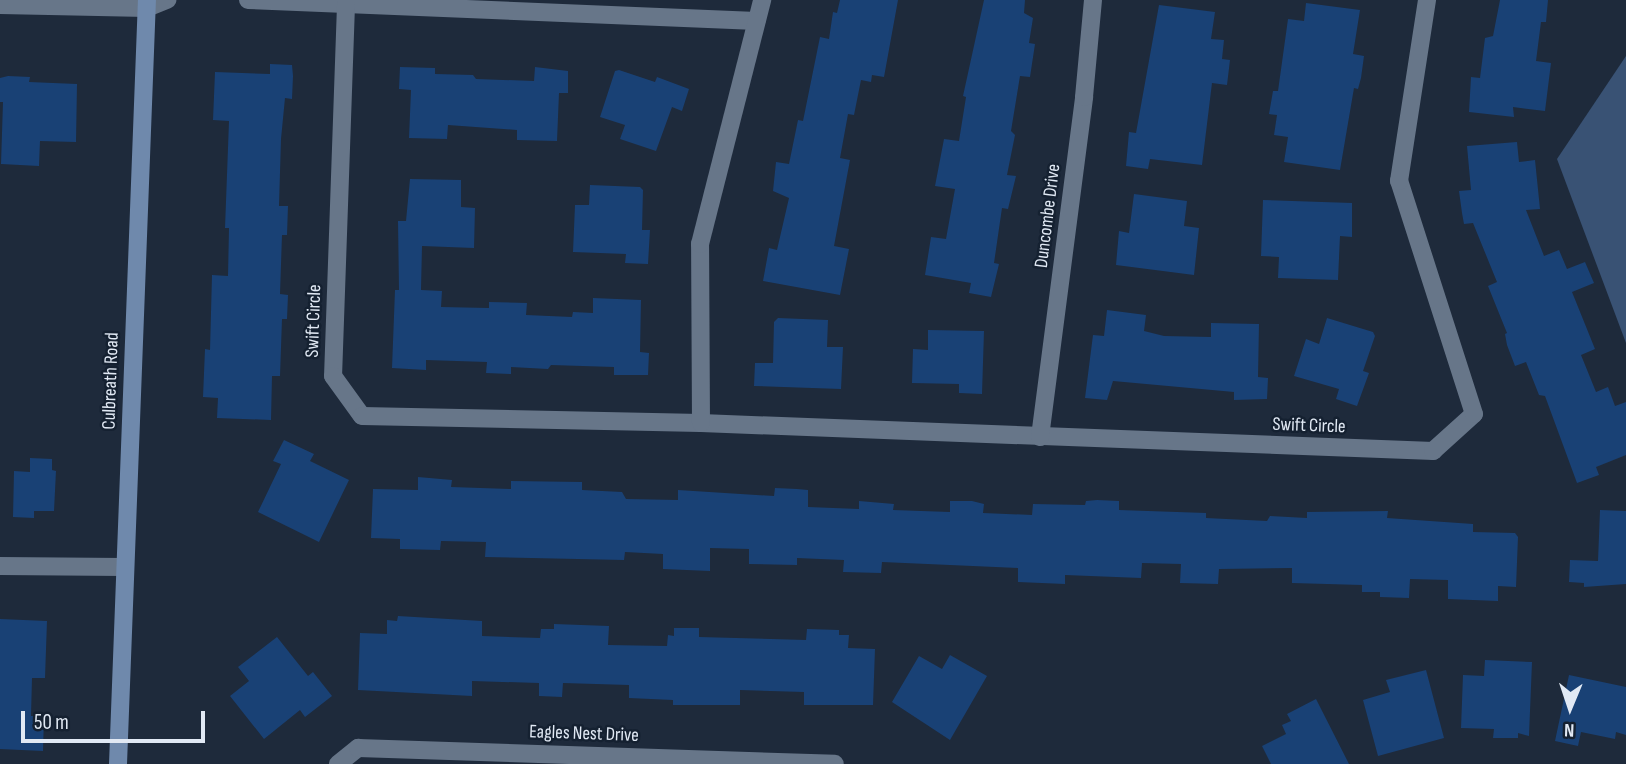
<!DOCTYPE html>
<html>
<head>
<meta charset="utf-8">
<style>
  body { margin:0 }
  #map { position:relative; width:1626px; height:764px; overflow:hidden; background:#1e2a3b; font-family:"Sofia Sans Condensed",sans-serif }
  div>[style] { position:absolute }
  .green>* { inset:0; background:#395274 }
  .building>* { inset:0; background:#194175 }
  .street>* { height:18px; margin:-9px; padding:0 9px; transform-origin:9px; border-radius:9px; background:#677689 }
  .secondary>* { height:18px; margin:-9px; padding:0 9px; transform-origin:9px; border-radius:9px; background:#6f89ac }
  span { translate:-50% -50%; white-space:nowrap; text-align:center; line-height:1.15; -webkit-text-stroke:5px #152131; paint-order:stroke }
  .street-label { font-size:19px; color:#e1e9f4 }
  .north { position:absolute; left:1535px; top:673px; width:70px; height:70px; -webkit-text-stroke:5px #152131; paint-order:stroke; rotate:182deg; font-size:19px; font-weight:700; line-height:28px; text-align:center; color:#e1e9f4 }
  .north::after { content:''; display:block; margin:auto; width:24px; height:32px; background:#e1e9f4; clip-path:polygon(50% 0,100% 100%,50% 72%,0 100%) }
  .scale { position:absolute; left:21px; top:711px; width:184px; height:32px; box-sizing:border-box; border:4px solid #e1e9f4; border-top:0; padding-left:9px; font-size:21px; line-height:24px; white-space:nowrap; color:#e1e9f4; -webkit-text-stroke:5px #152131; paint-order:stroke }
</style>
</head>
<body>
<div id="map">
  <div class="green">
    <div style="clip-path:polygon(1626px 56px,1626px 343px,1557px 159px)"></div>
  </div>
  <div class="building">
    <div style="clip-path:polygon(840px 0,898px 0,884px 77px,872px 75px,871px 82px,861px 80px,854px 115px,848px 114px,840px 158px,850px 160px,834px 246px,849px 249px,840px 295px,763px 281px,769px 248px,777px 250px,789px 198px,773px 191px,776px 162px,789px 164px,798px 120px,803px 121px,820px 37px,829px 39px,833px 12px,837px 13px)"></div>
    <div style="clip-path:polygon(984px 0,1025px 0,1024px 13px,1033px 18px,1029px 43px,1035px 44px,1030px 77px,1020px 76px,1011px 131px,1015px 135px,1007px 175px,1016px 176px,1008px 209px,1002px 208px,994px 263px,999px 264px,991px 297px,969px 293px,971px 283px,925px 275px,931px 237px,946px 239px,955px 189px,935px 186px,944px 139px,959px 141px,966px 97px,963px 96px)"></div>
    <div style="clip-path:polygon(1500px 0,1548px 0,1546px 22px,1541px 22px,1536px 61px,1551px 63px,1545px 111px,1513px 107px,1514px 117px,1469px 112px,1471px 77px,1480px 78px,1485px 38px,1493px 36px)"></div>
    <div style="clip-path:polygon(1306px 3px,1360px 10px,1353px 54px,1364px 56px,1361px 78px,1358px 89px,1354px 88px,1340px 170px,1284px 162px,1288px 137px,1274px 135px,1277px 115px,1269px 114px,1273px 91px,1278px 91px,1288px 19px,1304px 21px)"></div>
    <div style="clip-path:polygon(1159px 5px,1215px 12px,1211px 39px,1224px 40px,1222px 59px,1230px 60px,1227px 85px,1212px 83px,1202px 165px,1150px 159px,1148px 169px,1126px 166px,1129px 132px,1136px 133px)"></div>
    <div style="clip-path:polygon(270px 64px,292px 65px,293px 76px,292px 99px,285px 98px,281px 139px,279px 206px,288px 206px,287px 235px,282px 235px,280px 294px,288px 295px,287px 319px,282px 319px,280px 376px,272px 376px,271px 420px,217px 418px,218px 398px,203px 397px,205px 349px,210px 350px,212px 275px,228px 276px,229px 228px,225px 228px,229px 121px,213px 120px,215px 72px,270px 74px)"></div>
    <div style="clip-path:polygon(400px 67px,435px 68px,435px 74px,473px 75px,476px 79px,534px 81px,535px 67px,568px 71px,568px 93px,559px 93px,557px 141px,517px 140px,517px 130px,448px 125px,447px 139px,409px 138px,411px 90px,399px 89px)"></div>
    <div style="clip-path:polygon(619px 70px,655px 82px,657px 77px,689px 89px,682px 111px,672px 107px,656px 151px,620px 139px,625px 125px,600px 117px,615px 71px)"></div>
    <div style="clip-path:polygon(8px 76px,30px 77px,29px 82px,77px 84px,76px 142px,40px 141px,39px 166px,1px 164px,3px 102px,0 102px,0 78px)"></div>
    <div style="clip-path:polygon(1517px 142px,1519px 162px,1535px 160px,1540px 209px,1526px 210px,1544px 256px,1559px 250px,1567px 269px,1585px 262px,1594px 283px,1572px 292px,1595px 349px,1581px 355px,1596px 392px,1608px 387px,1615px 406px,1626px 402px,1626px 455px,1596px 467px,1599px 475px,1577px 483px,1545px 396px,1539px 395px,1526px 362px,1515px 366px,1507px 345px,1505px 334px,1507px 333px,1488px 286px,1497px 282px,1473px 223px,1464px 224px,1462px 213px,1459px 191px,1471px 190px,1467px 146px)"></div>
    <div style="clip-path:polygon(410px 179px,461px 180px,461px 207px,475px 208px,474px 248px,422px 246px,421px 290px,442px 291px,441px 307px,489px 308px,489px 302px,527px 303px,526px 315px,572px 317px,573px 312px,593px 313px,593px 298px,641px 300px,640px 352px,649px 353px,648px 375px,614px 375px,614px 367px,551px 365px,548px 369px,511px 367px,511px 374px,486px 373px,487px 362px,426px 360px,426px 370px,392px 368px,395px 290px,399px 290px,398px 221px,406px 221px)"></div>
    <div style="clip-path:polygon(590px 185px,640px 187px,643px 190px,642px 230px,650px 230px,648px 264px,625px 263px,626px 254px,573px 252px,575px 205px,589px 205px)"></div>
    <div style="clip-path:polygon(1134px 194px,1187px 201px,1184px 226px,1199px 228px,1194px 275px,1116px 265px,1119px 231px,1129px 233px)"></div>
    <div style="clip-path:polygon(1263px 200px,1352px 203px,1352px 237px,1340px 236px,1338px 280px,1278px 278px,1279px 257px,1261px 256px)"></div>
    <div style="clip-path:polygon(1107px 310px,1146px 315px,1144px 331px,1164px 336px,1211px 337px,1211px 323px,1259px 324px,1258px 377px,1268px 378px,1267px 399px,1234px 400px,1234px 392px,1113px 381px,1107px 400px,1085px 398px,1093px 335px,1104px 336px)"></div>
    <div style="clip-path:polygon(778px 318px,828px 320px,827px 347px,843px 347px,841px 389px,754px 386px,755px 363px,773px 363px,774px 322px)"></div>
    <div style="clip-path:polygon(1327px 318px,1373px 332px,1375px 336px,1363px 371px,1369px 373px,1357px 406px,1336px 399px,1339px 389px,1294px 376px,1306px 339px,1319px 344px)"></div>
    <div style="clip-path:polygon(928px 330px,984px 331px,982px 394px,959px 393px,959px 384px,912px 383px,913px 349px,928px 350px)"></div>
    <div style="clip-path:polygon(284px 440px,314px 454px,310px 461px,349px 480px,319px 542px,258px 512px,281px 464px,273px 461px)"></div>
    <div style="clip-path:polygon(30px 458px,52px 459px,52px 470px,56px 471px,54px 511px,34px 511px,34px 518px,13px 517px,14px 471px,30px 472px)"></div>
    <div style="clip-path:polygon(418px 477px,452px 480px,451px 487px,511px 489px,511px 481px,582px 482px,582px 490px,622px 492px,626px 499px,678px 500px,678px 490px,774px 496px,775px 488px,797px 489px,808px 490px,808px 507px,859px 509px,859px 501px,894px 504px,893px 510px,950px 512px,950px 501px,972px 501px,984px 504px,983px 513px,1032px 515px,1033px 504px,1085px 505px,1086px 501px,1097px 500px,1119px 501px,1119px 510px,1206px 513px,1206px 518px,1267px 521px,1270px 516px,1307px 518px,1307px 512px,1388px 511px,1387px 518px,1473px 524px,1473px 532px,1515px 533px,1518px 537px,1516px 587px,1498px 586px,1498px 601px,1448px 599px,1448px 580px,1410px 579px,1409px 598px,1380px 597px,1380px 592px,1362px 592px,1362px 585px,1292px 583px,1292px 568px,1219px 569px,1218px 584px,1180px 583px,1181px 564px,1142px 563px,1141px 578px,1065px 575px,1065px 584px,1018px 582px,1018px 568px,882px 562px,881px 573px,843px 572px,844px 560px,797px 558px,797px 565px,749px 564px,749px 549px,710px 548px,710px 571px,663px 569px,663px 554px,625px 552px,624px 560px,485px 557px,486px 542px,441px 541px,440px 550px,400px 549px,400px 539px,371px 538px,373px 489px,418px 490px)"></div>
    <div style="clip-path:polygon(1600px 510px,1626px 511px,1626px 584px,1584px 587px,1584px 583px,1569px 582px,1570px 560px,1598px 561px)"></div>
    <div style="clip-path:polygon(398px 616px,482px 621px,482px 636px,540px 638px,541px 629px,554px 629px,554px 624px,609px 626px,608px 645px,667px 646px,668px 635px,674px 636px,674px 628px,699px 628px,699px 637px,806px 640px,807px 629px,839px 630px,839px 635px,849px 635px,848px 648px,875px 649px,873px 705px,804px 705px,804px 692px,740px 690px,740px 705px,673px 705px,673px 700px,629px 698px,629px 685px,563px 683px,562px 697px,539px 696px,539px 683px,472px 681px,472px 696px,358px 690px,360px 633px,387px 634px,387px 620px,397px 621px)"></div>
    <div style="clip-path:polygon(0 619px,47px 621px,45px 678px,32px 678px,31px 716px,44px 716px,43px 751px,0 749px)"></div>
    <div style="clip-path:polygon(277px 637px,308px 676px,313px 672px,332px 696px,305px 717px,300px 710px,264px 739px,230px 696px,249px 681px,238px 667px)"></div>
    <div style="clip-path:polygon(950px 655px,987px 676px,950px 740px,892px 702px,919px 656px,942px 669px)"></div>
    <div style="clip-path:polygon(1485px 660px,1532px 662px,1529px 736px,1518px 733px,1518px 738px,1493px 738px,1494px 729px,1461px 728px,1463px 675px,1484px 676px)"></div>
    <div style="clip-path:polygon(1426px 670px,1444px 738px,1378px 756px,1363px 700px,1390px 692px,1386px 680px)"></div>
    <div style="clip-path:polygon(1569px 675px,1626px 687px,1626px 735px,1616px 732px,1615px 739px,1581px 732px,1578px 746px,1555px 741px)"></div>
    <div style="clip-path:polygon(1316px 699px,1349px 764px,1271px 764px,1262px 746px,1286px 734px,1282px 725px,1291px 721px,1287px 714px)"></div>
  </div>
  <div class="street">
    <div style="left:248px;top:0;width:509px;rotate:2.36deg"></div>
    <div style="left:0;top:5px;width:147px;rotate:1.2deg"></div>
    <div style="left:147px;top:8px;width:22px;rotate:-22deg"></div>
    <div style="left:346px;top:5px;width:371px;rotate:92deg"></div>
    <div style="left:333px;top:376px;width:49px;rotate:54.1deg"></div>
    <div style="left:362px;top:416px;width:339px;rotate:1.2deg"></div>
    <div style="left:701px;top:423px;width:733px;rotate:2.19deg"></div>
    <div style="left:1433px;top:451px;width:55px;rotate:-42.1deg"></div>
    <div style="left:1474px;top:414px;width:245px;rotate:-107.8deg"></div>
    <div style="left:1399px;top:181px;width:183px;rotate:-81.2deg"></div>
    <div style="left:701px;top:423px;width:179px;rotate:-90.3deg"></div>
    <div style="left:700px;top:244px;width:252px;rotate:-75.7deg"></div>
    <div style="left:1040px;top:437px;width:343px;rotate:-82.6deg"></div>
    <div style="left:1084px;top:97px;width:97px;rotate:-84.7deg"></div>
    <div style="left:0;top:566px;width:124px;rotate:0.5deg"></div>
    <div style="left:338px;top:764px;width:26px;rotate:-39deg"></div>
    <div style="left:358px;top:748px;width:477px;rotate:1.9deg"></div>
  </div>
  <div class="secondary">
    <div style="left:118px;top:764px;width:765px;rotate:-87.83deg"></div>
  </div>
  <div class="street-label">
    <span style="left:1048px;top:216px;rotate:-83deg">Duncombe Drive</span>
    <span style="left:314px;top:321px;rotate:-88deg">Swift Circle</span>
    <span style="left:111px;top:381px;rotate:-88deg">Culbreath Road</span>
    <span style="left:1309px;top:426px;rotate:2deg">Swift Circle</span>
    <span style="left:584px;top:734px;rotate:2deg">Eagles Nest Drive</span>
  </div>
  <div class="north">N</div>
  <div class="scale">50 m</div>
</div>
</body>
</html>
